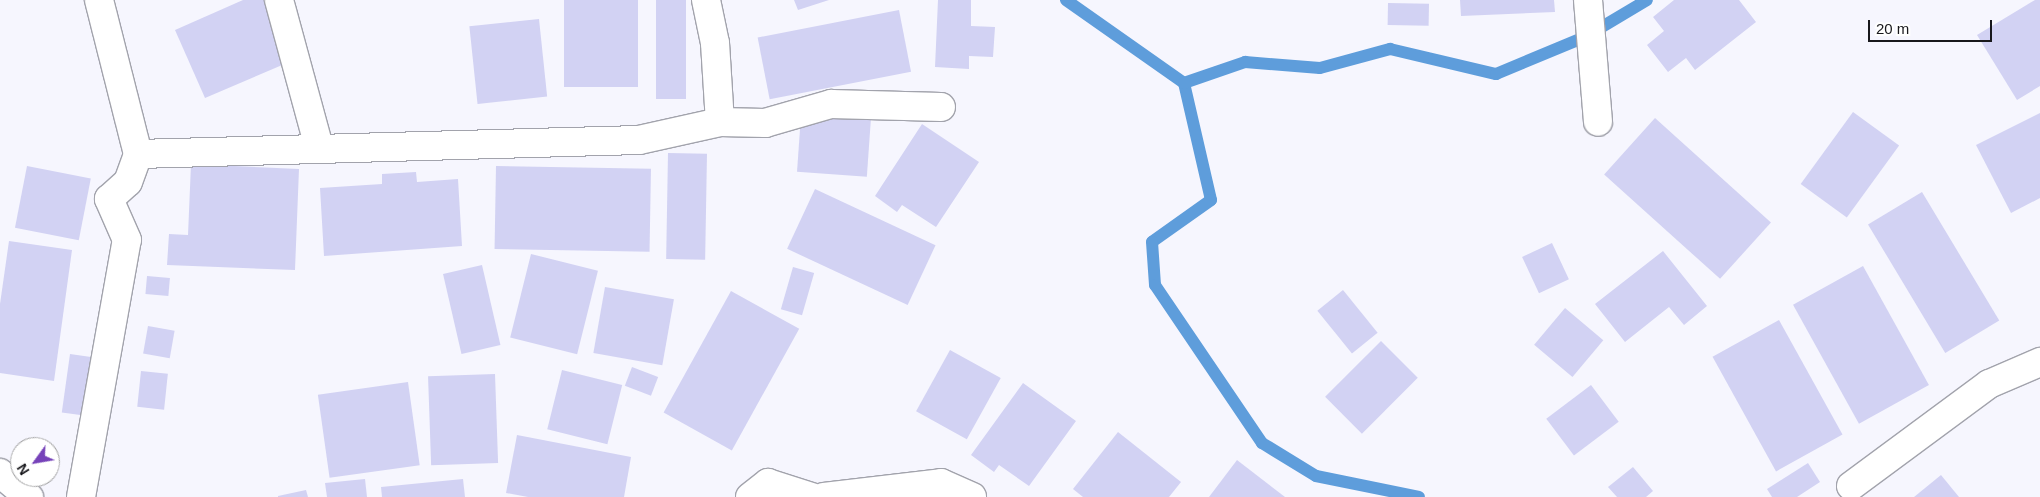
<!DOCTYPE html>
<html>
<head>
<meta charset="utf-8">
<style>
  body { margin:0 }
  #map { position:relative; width:2040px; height:497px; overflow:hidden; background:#f6f6fe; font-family:Arial,sans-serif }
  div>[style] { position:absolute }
  .stream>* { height:12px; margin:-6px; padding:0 6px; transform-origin:6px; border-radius:6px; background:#5e9ddb }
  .building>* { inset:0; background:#d2d2f3; transform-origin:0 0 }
  .roads { filter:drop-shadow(1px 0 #a2a3ac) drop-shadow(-1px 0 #a2a3ac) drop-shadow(0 1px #a2a3ac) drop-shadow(0 -1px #a2a3ac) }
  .minor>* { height:28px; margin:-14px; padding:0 14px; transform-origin:14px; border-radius:14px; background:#fff }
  span { translate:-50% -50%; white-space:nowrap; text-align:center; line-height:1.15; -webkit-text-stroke:4px #fff; paint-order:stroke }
  .north { position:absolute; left:10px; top:437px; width:50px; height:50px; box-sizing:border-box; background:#fff; border:1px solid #a3a3a4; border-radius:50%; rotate:238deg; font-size:14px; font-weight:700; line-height:20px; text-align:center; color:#18181c }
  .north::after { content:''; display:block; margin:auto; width:18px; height:22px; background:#7642b9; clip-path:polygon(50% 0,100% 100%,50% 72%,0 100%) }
  .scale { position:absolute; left:1868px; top:20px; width:124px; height:22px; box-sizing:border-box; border:2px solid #18181c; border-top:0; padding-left:6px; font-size:15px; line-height:18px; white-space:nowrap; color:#18181c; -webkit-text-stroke:4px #fff; paint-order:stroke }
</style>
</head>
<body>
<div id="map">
  <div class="stream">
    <div style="left:1066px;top:0;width:144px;rotate:35.1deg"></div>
    <div style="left:1184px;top:83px;width:120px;rotate:77deg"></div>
    <div style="left:1211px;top:200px;width:72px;rotate:144.6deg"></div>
    <div style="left:1152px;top:242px;width:43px;rotate:86deg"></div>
    <div style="left:1155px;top:285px;width:191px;rotate:55.9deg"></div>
    <div style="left:1262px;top:443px;width:63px;rotate:31.4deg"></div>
    <div style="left:1316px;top:476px;width:105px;rotate:11.5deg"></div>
    <div style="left:1184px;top:83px;width:65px;rotate:-19deg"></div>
    <div style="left:1245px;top:62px;width:75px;rotate:4.6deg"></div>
    <div style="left:1320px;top:68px;width:73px;rotate:-15.2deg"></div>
    <div style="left:1390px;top:49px;width:109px;rotate:13.3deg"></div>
    <div style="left:1496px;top:74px;width:96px;rotate:-22.6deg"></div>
    <div style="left:1585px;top:37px;width:72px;rotate:-30.8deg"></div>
  </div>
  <div class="building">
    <div style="clip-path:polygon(243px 0,267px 0,294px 60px,205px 98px,175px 30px)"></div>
    <div style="left:564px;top:0;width:74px;height:87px"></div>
    <div style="left:656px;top:0;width:30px;height:99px"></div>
    <div style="clip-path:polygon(794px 0,829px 0,798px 10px)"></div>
    <div style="clip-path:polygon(938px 0,971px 0,971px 26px,995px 27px,993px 57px,969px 56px,969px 69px,935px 67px)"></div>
    <div style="clip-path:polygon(1460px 0,1554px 0,1555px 12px,1461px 16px)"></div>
    <div style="clip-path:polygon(1674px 0,1739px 0,1756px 22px,1695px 70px,1686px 58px,1668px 72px,1647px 45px,1664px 31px,1653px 17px)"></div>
    <div style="clip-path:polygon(2035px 0,2040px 0,2040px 86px,2017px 100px,1977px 35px)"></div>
    <div style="left:1388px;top:3px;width:41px;height:22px;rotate:1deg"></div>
    <div style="left:899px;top:10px;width:63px;height:144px;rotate:79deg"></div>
    <div style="left:539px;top:19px;width:78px;height:70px;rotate:84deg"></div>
    <div style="left:1853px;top:112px;width:57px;height:89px;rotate:36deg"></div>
    <div style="clip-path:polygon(2040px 113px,2040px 198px,2011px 213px,1976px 145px)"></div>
    <div style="left:801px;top:115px;width:70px;height:57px;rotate:4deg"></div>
    <div style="left:1655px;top:118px;width:156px;height:76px;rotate:42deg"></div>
    <div style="clip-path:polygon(922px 124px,979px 162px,936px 227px,902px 205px,897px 212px,875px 196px)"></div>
    <div style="left:668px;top:153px;width:39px;height:106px;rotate:1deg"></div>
    <div style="clip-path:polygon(191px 164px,299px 169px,295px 270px,167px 265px,169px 234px,188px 235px)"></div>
    <div style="left:27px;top:166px;width:65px;height:63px;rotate:11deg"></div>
    <div style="left:496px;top:166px;width:155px;height:83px;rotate:1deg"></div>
    <div style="clip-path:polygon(416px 172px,417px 182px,458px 179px,462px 246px,324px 256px,320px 188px,382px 184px,382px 174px)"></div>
    <div style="left:815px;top:189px;width:133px;height:66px;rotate:25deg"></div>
    <div style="left:1922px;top:192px;width:150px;height:63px;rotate:59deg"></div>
    <div style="clip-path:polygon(9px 241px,72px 250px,54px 381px,0 373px,0 304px)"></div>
    <div style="left:1552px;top:243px;width:40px;height:33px;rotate:65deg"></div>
    <div style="clip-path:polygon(1663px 251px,1707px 306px,1684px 325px,1669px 307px,1625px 342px,1595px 304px)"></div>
    <div style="left:531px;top:254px;width:69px;height:86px;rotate:14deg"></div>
    <div style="left:482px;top:265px;width:82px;height:40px;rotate:77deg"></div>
    <div style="left:1863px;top:266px;width:136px;height:80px;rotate:61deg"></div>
    <div style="left:793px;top:267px;width:22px;height:44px;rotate:16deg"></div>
    <div style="left:147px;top:276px;width:23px;height:18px;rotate:5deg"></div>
    <div style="left:605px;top:287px;width:70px;height:67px;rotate:10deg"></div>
    <div style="left:1343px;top:290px;width:55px;height:33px;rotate:51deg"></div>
    <div style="left:731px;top:291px;width:78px;height:139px;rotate:29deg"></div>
    <div style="left:1565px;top:308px;width:50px;height:48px;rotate:40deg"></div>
    <div style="left:1779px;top:320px;width:131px;height:76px;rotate:61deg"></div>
    <div style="left:148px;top:326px;width:27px;height:28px;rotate:10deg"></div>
    <div style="left:1381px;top:341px;width:52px;height:79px;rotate:45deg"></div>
    <div style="left:950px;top:350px;width:58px;height:70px;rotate:29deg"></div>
    <div style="left:70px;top:354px;width:30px;height:59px;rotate:8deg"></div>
    <div style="left:632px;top:367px;width:28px;height:20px;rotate:21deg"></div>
    <div style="left:562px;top:370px;width:62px;height:61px;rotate:14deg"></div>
    <div style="left:141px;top:371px;width:27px;height:36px;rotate:6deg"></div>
    <div style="left:495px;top:374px;width:89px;height:67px;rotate:88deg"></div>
    <div style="left:408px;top:382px;width:84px;height:91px;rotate:82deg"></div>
    <div style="clip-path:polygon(1023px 383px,1076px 421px,1029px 486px,999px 465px,994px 472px,971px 455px)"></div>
    <div style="left:1591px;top:385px;width:46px;height:56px;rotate:53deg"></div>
    <div style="clip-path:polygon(1118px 432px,1181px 482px,1169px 497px,1083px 497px,1073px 489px)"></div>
    <div style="clip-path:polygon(517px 435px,631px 457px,624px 497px,528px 497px,506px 493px)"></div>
    <div style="clip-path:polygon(1237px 460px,1285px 497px,1209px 497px)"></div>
    <div style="clip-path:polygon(1808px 463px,1820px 482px,1797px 497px,1772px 497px,1767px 489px)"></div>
    <div style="clip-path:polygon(1633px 467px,1653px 491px,1646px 497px,1617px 497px,1608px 487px)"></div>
    <div style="clip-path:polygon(1941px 475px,1959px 497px,1914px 497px)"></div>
    <div style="clip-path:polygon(365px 479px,367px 497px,327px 497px,325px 483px)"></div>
    <div style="clip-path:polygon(463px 479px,465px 497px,382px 497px,381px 487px)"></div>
    <div style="clip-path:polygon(306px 490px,308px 497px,278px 497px,278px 496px)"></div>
  </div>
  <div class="roads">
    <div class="minor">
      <div style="left:99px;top:0;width:159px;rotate:75.8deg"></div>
      <div style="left:279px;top:0;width:152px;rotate:74.8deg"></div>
      <div style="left:706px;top:0;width:44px;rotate:78.2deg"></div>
      <div style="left:715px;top:43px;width:79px;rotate:86.4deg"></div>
      <div style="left:1588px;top:0;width:122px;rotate:85.3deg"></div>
      <div style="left:0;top:473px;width:38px;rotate:40deg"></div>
      <div style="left:1851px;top:486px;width:172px;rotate:-36.5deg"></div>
      <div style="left:1989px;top:384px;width:56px;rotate:-23.3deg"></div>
      <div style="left:81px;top:497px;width:261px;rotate:-79.9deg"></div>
      <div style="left:127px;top:240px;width:45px;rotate:-113.7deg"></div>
      <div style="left:109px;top:199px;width:25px;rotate:-42deg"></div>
      <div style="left:128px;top:182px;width:30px;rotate:-70deg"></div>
      <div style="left:138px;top:154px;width:501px;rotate:-1.6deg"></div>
      <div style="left:639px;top:140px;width:83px;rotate:-12.5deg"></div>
      <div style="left:720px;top:122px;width:45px;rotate:1.3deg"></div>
      <div style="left:765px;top:123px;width:69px;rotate:-16.1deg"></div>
      <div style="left:831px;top:104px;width:110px;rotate:1.6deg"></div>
      <div style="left:750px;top:497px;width:23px;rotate:-38deg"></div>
      <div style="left:768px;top:483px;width:46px;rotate:17.7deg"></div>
      <div style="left:824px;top:497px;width:118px;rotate:-6.8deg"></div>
      <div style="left:941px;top:483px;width:34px;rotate:24deg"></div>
    </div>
  </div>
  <div class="north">N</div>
  <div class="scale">20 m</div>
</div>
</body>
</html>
